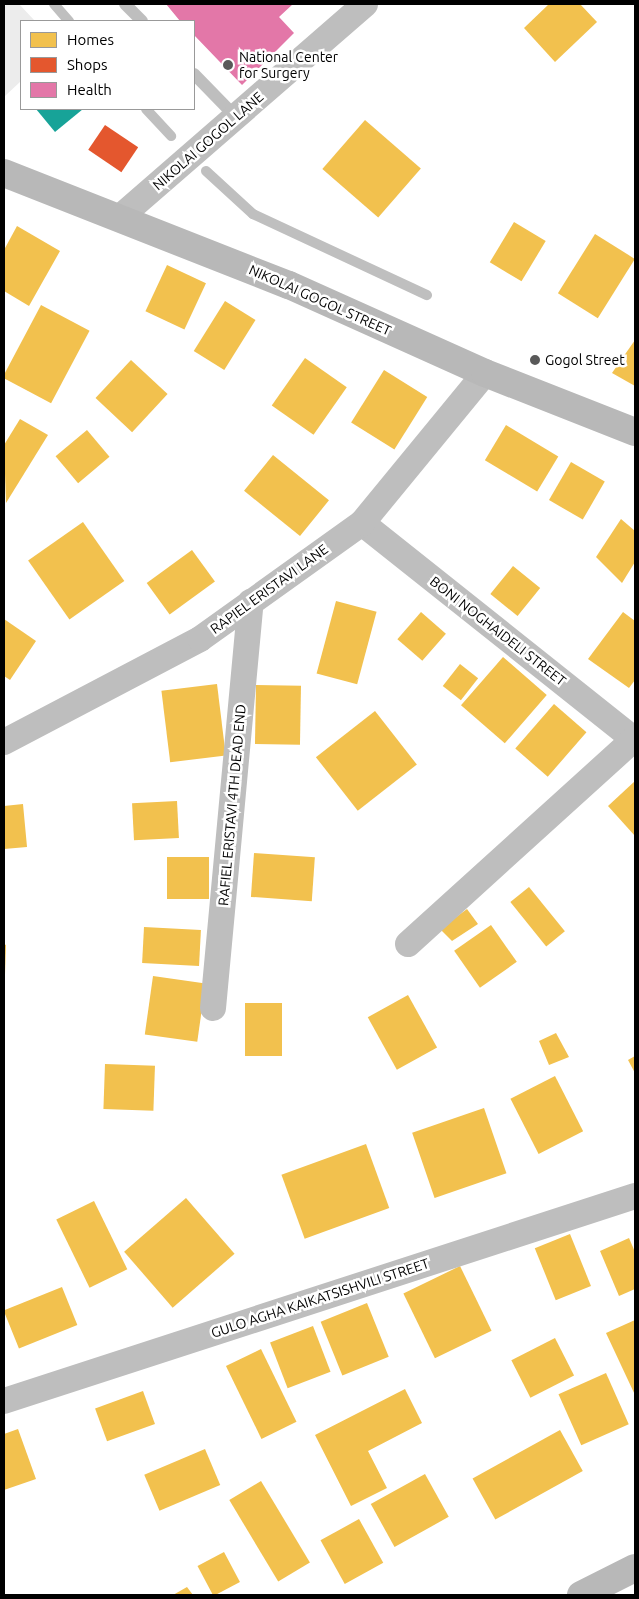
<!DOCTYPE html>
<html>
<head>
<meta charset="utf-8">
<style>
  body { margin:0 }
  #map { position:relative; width:639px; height:1599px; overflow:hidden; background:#fff; font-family:Ubuntu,sans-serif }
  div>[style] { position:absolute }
  .green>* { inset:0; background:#ececec }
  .homes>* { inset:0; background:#f2c14e; transform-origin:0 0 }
  .shops>* { inset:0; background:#e4572e; transform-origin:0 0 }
  .health>* { inset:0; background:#e377a8 }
  .public>* { inset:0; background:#17a398 }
  .stream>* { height:10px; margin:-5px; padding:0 5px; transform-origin:5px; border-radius:5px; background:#bfbfbf }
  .lane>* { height:12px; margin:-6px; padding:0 6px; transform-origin:6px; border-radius:6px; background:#bebebe }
  .street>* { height:26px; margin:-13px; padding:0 13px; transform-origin:13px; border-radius:13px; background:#bebebe }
  .secondary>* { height:28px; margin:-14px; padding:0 14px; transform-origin:14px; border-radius:14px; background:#b8b8b8 }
  .dots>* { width:14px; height:14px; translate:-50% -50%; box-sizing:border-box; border:2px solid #fff; border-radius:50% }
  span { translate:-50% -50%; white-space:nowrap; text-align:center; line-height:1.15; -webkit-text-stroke:5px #fff; paint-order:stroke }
  .poi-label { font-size:14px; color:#000 }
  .left { translate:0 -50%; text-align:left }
  .street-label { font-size:14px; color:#000 }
  .frame { position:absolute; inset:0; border:5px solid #000; pointer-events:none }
  .legend { position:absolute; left:20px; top:20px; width:175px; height:90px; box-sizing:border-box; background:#fff; border:1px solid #999; margin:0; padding:6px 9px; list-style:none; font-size:15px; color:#000 }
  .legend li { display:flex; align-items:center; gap:10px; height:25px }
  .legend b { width:25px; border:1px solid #999 }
</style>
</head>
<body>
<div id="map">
  <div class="green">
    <div style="clip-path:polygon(7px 4px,19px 4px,35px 21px,21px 21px,21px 81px,4px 97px,4px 7px)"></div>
  </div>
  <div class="homes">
    <div style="clip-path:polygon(549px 4px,580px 4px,597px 22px,555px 62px,524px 28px)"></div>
    <div style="left:365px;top:120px;width:74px;height:65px;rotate:41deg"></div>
    <div style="left:514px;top:222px;width:37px;height:47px;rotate:31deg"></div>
    <div style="clip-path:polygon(17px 226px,60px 251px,29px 306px,4px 291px,4px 250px)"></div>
    <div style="left:595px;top:234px;width:47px;height:70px;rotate:32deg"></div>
    <div style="left:167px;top:265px;width:43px;height:51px;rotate:25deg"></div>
    <div style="left:225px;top:301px;width:36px;height:59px;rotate:32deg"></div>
    <div style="left:41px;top:305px;width:55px;height:82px;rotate:28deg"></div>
    <div style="clip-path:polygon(635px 340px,635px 386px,612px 373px)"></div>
    <div style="left:305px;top:358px;width:51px;height:58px;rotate:35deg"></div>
    <div style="left:131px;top:360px;width:50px;height:52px;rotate:43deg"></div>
    <div style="left:384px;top:370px;width:51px;height:62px;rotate:32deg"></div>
    <div style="clip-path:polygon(20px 419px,48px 435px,6px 503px,4px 445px)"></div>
    <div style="left:506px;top:425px;width:61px;height:41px;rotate:31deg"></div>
    <div style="left:87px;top:430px;width:35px;height:41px;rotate:50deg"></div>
    <div style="left:273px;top:455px;width:72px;height:46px;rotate:39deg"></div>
    <div style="left:571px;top:462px;width:39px;height:44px;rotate:30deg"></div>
    <div style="clip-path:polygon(621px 519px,635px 531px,635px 562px,622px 583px,596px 557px)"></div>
    <div style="left:83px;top:522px;width:72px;height:67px;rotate:55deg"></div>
    <div style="left:192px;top:550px;width:39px;height:56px;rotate:54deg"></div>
    <div style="left:513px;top:566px;width:35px;height:36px;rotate:39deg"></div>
    <div style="left:336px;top:601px;width:42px;height:75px;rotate:15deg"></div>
    <div style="left:421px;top:612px;width:33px;height:36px;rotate:41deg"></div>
    <div style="clip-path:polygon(623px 612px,635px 621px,635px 680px,629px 688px,588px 659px)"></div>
    <div style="clip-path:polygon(4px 619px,36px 641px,10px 680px,4px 676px)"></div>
    <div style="left:503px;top:657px;width:58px;height:64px;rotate:41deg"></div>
    <div style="left:460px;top:664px;width:23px;height:28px;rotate:38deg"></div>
    <div style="left:217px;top:684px;width:72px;height:56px;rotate:83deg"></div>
    <div style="left:256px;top:685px;width:45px;height:59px;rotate:1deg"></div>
    <div style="left:554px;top:704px;width:43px;height:59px;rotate:41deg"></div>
    <div style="left:375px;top:711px;width:68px;height:75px;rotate:52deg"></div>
    <div style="clip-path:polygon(635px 781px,635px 836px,608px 806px)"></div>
    <div style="left:177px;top:801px;width:37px;height:45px;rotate:87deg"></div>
    <div style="clip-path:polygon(23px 804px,27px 847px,4px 849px,4px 806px)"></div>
    <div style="left:254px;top:853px;width:61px;height:44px;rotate:4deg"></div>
    <div style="left:209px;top:857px;width:42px;height:42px;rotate:90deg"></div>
    <div style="left:529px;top:887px;width:57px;height:24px;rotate:51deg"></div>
    <div style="clip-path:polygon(467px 909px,478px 924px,452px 941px,440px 929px)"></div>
    <div style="left:491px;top:925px;width:45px;height:45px;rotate:55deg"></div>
    <div style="left:144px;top:927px;width:57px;height:36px;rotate:3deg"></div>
    <div style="clip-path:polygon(4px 944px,6px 945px,5px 974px,4px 974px)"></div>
    <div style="left:153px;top:976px;width:53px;height:59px;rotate:8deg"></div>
    <div style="left:408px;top:995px;width:60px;height:46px;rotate:61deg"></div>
    <div style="left:245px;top:1003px;width:37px;height:53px"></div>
    <div style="clip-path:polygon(556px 1033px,569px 1057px,549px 1065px,539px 1041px)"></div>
    <div style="clip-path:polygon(635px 1056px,635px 1073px,628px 1060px)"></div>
    <div style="left:105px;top:1064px;width:50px;height:45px;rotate:2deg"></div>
    <div style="left:555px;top:1076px;width:62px;height:50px;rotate:63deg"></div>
    <div style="left:484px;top:1108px;width:69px;height:76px;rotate:71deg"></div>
    <div style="left:366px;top:1144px;width:68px;height:90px;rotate:70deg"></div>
    <div style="left:186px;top:1198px;width:74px;height:82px;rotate:49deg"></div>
    <div style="left:94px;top:1201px;width:76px;height:42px;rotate:64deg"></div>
    <div style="left:570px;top:1234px;width:56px;height:38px;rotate:68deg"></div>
    <div style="clip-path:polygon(629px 1238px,635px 1252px,635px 1289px,619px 1296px,600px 1251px)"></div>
    <div style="left:460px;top:1266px;width:72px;height:63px;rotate:64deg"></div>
    <div style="left:62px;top:1287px;width:41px;height:63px;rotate:68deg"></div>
    <div style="left:367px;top:1303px;width:58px;height:50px;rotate:68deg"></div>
    <div style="clip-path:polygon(635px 1320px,635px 1395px,606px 1333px)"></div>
    <div style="left:313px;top:1326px;width:49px;height:46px;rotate:69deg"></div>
    <div style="left:555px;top:1338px;width:42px;height:49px;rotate:63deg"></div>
    <div style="left:261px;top:1349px;width:81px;height:39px;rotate:64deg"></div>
    <div style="left:606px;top:1373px;width:56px;height:52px;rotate:66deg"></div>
    <div style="clip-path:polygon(405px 1389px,422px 1423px,368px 1451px,387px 1488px,351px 1506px,315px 1435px)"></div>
    <div style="left:143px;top:1391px;width:35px;height:51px;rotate:70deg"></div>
    <div style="clip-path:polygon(18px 1429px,36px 1479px,4px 1490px,4px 1434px)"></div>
    <div style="left:560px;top:1430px;width:47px;height:100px;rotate:61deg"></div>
    <div style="left:205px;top:1449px;width:39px;height:66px;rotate:67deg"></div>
    <div style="left:425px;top:1474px;width:49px;height:62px;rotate:61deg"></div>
    <div style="left:261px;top:1481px;width:95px;height:37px;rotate:59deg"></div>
    <div style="left:359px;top:1519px;width:50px;height:44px;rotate:61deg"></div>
    <div style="left:224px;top:1552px;width:34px;height:30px;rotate:62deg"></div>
    <div style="clip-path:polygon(187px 1587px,193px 1595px,173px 1595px)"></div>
  </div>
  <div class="shops">
    <div style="left:105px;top:125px;width:40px;height:30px;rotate:34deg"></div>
  </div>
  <div class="health">
    <div style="clip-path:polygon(166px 4px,293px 4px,279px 17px,294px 33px,242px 85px,194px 35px,194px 21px,180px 21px)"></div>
  </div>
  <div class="public">
    <div style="clip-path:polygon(36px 109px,83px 109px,55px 132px)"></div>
  </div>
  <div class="stream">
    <div style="left:54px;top:4px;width:23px;rotate:49deg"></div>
    <div style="left:146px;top:109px;width:37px;rotate:47deg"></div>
    <div style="left:206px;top:171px;width:64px;rotate:42.5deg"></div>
    <div style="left:253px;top:214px;width:192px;rotate:25deg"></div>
  </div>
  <div class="lane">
    <div style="left:125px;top:4px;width:24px;rotate:45deg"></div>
    <div style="left:194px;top:74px;width:60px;rotate:45.7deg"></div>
  </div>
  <div class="street">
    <div style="left:119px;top:218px;width:326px;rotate:-41deg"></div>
    <div style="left:362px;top:523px;width:349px;rotate:38.5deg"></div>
    <div style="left:4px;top:742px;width:221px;rotate:-27.7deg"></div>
    <div style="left:200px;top:639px;width:199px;rotate:-35.6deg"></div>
    <div style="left:362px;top:523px;width:194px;rotate:-50.6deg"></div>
    <div style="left:408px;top:944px;width:305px;rotate:-42.2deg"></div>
    <div style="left:213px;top:1008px;width:408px;rotate:-84.7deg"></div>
    <div style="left:4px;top:1401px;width:663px;rotate:-18deg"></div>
  </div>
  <div class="secondary">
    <div style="left:4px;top:173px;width:306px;rotate:21.5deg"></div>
    <div style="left:289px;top:285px;width:215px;rotate:24.2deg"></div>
    <div style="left:485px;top:373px;width:161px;rotate:21.5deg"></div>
    <div style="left:581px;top:1595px;width:60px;rotate:-26.6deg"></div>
  </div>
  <div class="dots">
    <div style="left:228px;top:65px;background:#595959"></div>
    <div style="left:535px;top:360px;background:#595959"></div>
  </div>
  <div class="poi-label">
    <span class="left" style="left:239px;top:65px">National Center<br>for Surgery</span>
    <span class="left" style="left:545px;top:360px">Gogol Street</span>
  </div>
  <div class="street-label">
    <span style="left:208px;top:141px;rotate:-41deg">NIKOLAI GOGOL LANE</span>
    <span style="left:320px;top:300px;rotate:24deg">NIKOLAI GOGOL STREET</span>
    <span style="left:269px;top:589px;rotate:-36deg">RAPIEL ERISTAVI LANE</span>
    <span style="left:498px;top:631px;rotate:38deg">BONI NOGHAIDELI STREET</span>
    <span style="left:232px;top:805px;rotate:-85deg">RAFIEL ERISTAVI 4TH DEAD END</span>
    <span style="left:320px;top:1298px;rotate:-18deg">GULO AGHA KAIKATSISHVILI STREET</span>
  </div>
  <div class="frame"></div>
  <ul class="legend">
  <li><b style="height:14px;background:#f2c14e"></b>Homes</li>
  <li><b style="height:14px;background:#e4572e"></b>Shops</li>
  <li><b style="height:14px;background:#e377a8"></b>Health</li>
  </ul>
</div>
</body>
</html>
